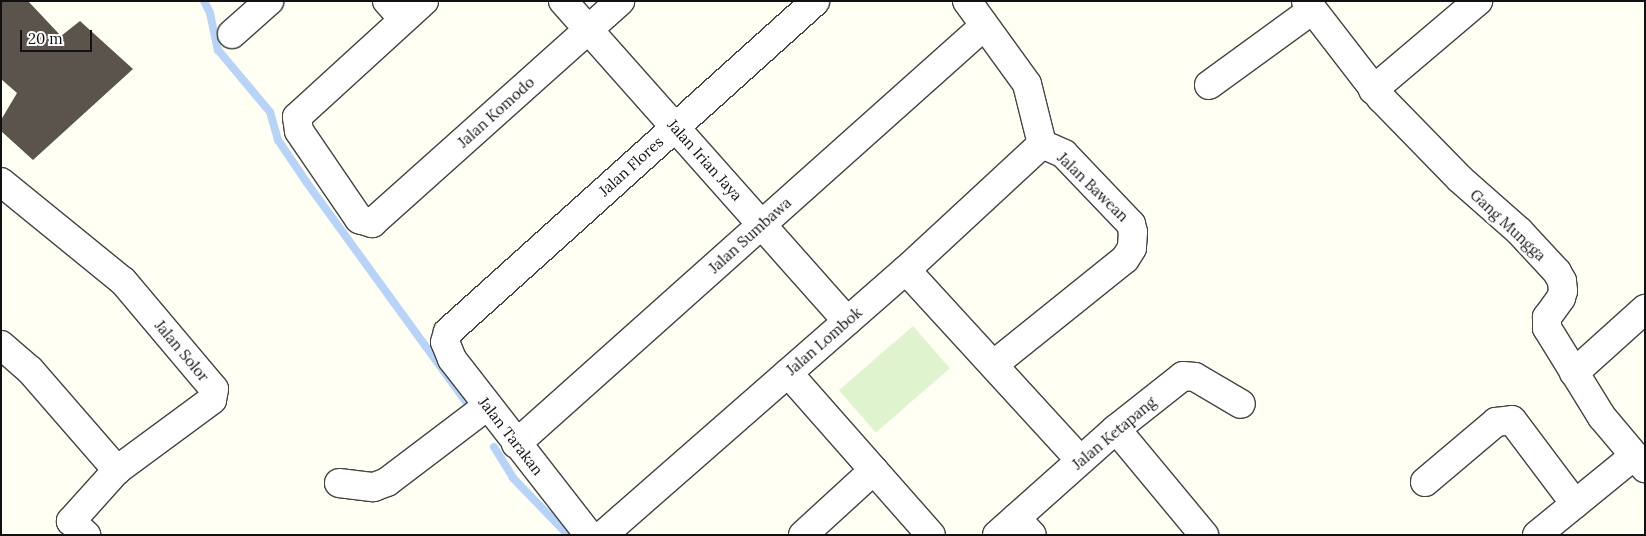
<!DOCTYPE html>
<html>
<head>
<meta charset="utf-8">
<style>
  body { margin:0 }
  #map { position:relative; width:1646px; height:536px; overflow:hidden; background:#fffff4; font-family:Lora,serif }
  div>[style] { position:absolute }
  .pitch>* { inset:0; background:#dff3ce; transform-origin:0 0 }
  .stream>* { height:8px; margin:-4px; padding:0 4px; transform-origin:4px; border-radius:4px; background:#b7d4f8 }
  .building>* { inset:0; background:#5a544c }
  .roads { filter:drop-shadow(1px 0 #444) drop-shadow(-1px 0 #444) drop-shadow(0 1px #444) drop-shadow(0 -1px #444) }
  .minor>* { height:28px; margin:-14px; padding:0 14px; transform-origin:14px; border-radius:14px; background:#fff }
  span { translate:-50% -50%; white-space:nowrap; text-align:center; line-height:1.15; -webkit-text-stroke:5px #fff; paint-order:stroke }
  .street-label { font-size:15px; color:#111 }
  .frame { position:absolute; inset:0; border:2px solid #111; pointer-events:none }
  .scale { position:absolute; left:20px; top:30px; width:72px; height:22px; box-sizing:border-box; border:2px solid #111; border-top:0; padding-left:6px; font-size:15px; line-height:18px; white-space:nowrap; color:#111; -webkit-text-stroke:4px #fff; paint-order:stroke }
</style>
</head>
<body>
<div id="map">
  <div class="pitch">
    <div style="left:913px;top:326px;width:56px;height:98px;rotate:49deg"></div>
  </div>
  <div class="stream">
    <div style="left:204px;top:1px;width:13px;rotate:63deg"></div>
    <div style="left:210px;top:13px;width:38px;rotate:78deg"></div>
    <div style="left:218px;top:50px;width:81px;rotate:50deg"></div>
    <div style="left:270px;top:112px;width:29px;rotate:74deg"></div>
    <div style="left:278px;top:140px;width:52px;rotate:56deg"></div>
    <div style="left:307px;top:183px;width:279px;rotate:54deg"></div>
    <div style="left:494px;top:447px;width:36px;rotate:58deg"></div>
    <div style="left:513px;top:478px;width:79px;rotate:46deg"></div>
  </div>
  <div class="building">
    <div style="clip-path:polygon(1px 1px,28px 1px,61px 36px,80px 21px,133px 69px,33px 160px,1px 131px,1px 120px,17px 93px,1px 79px)"></div>
  </div>
  <div class="roads">
    <div class="minor">
      <div style="left:387px;top:1px;width:24px;rotate:48deg"></div>
      <div style="left:424px;top:1px;width:172px;rotate:137.6deg"></div>
      <div style="left:297px;top:117px;width:14px;rotate:82deg"></div>
      <div style="left:299px;top:131px;width:107px;rotate:55.7deg"></div>
      <div style="left:359px;top:219px;width:14px;rotate:17deg"></div>
      <div style="left:372px;top:223px;width:333px;rotate:-41.8deg"></div>
      <div style="left:563px;top:1px;width:428px;rotate:48.4deg"></div>
      <div style="left:967px;top:1px;width:102px;rotate:54.1deg"></div>
      <div style="left:1027px;top:84px;width:62px;rotate:76deg"></div>
      <div style="left:1042px;top:144px;width:24px;rotate:24deg"></div>
      <div style="left:1064px;top:154px;width:97px;rotate:46.3deg"></div>
      <div style="left:1131px;top:224px;width:8px;rotate:76deg"></div>
      <div style="left:1133px;top:232px;width:16px;rotate:94deg"></div>
      <div style="left:1132px;top:248px;width:13px;rotate:122deg"></div>
      <div style="left:1125px;top:259px;width:169px;rotate:141.2deg"></div>
      <div style="left:1306px;top:1px;width:123px;rotate:52.3deg"></div>
      <div style="left:1381px;top:98px;width:113px;rotate:45.7deg"></div>
      <div style="left:1460px;top:179px;width:79px;rotate:41.4deg"></div>
      <div style="left:1519px;top:231px;width:56px;rotate:47.2deg"></div>
      <div style="left:1557px;top:272px;width:10px;rotate:61deg"></div>
      <div style="left:1562px;top:281px;width:10px;rotate:84deg"></div>
      <div style="left:1563px;top:291px;width:7px;rotate:106deg"></div>
      <div style="left:1561px;top:298px;width:24px;rotate:126deg"></div>
      <div style="left:1547px;top:317px;width:11px;rotate:90deg"></div>
      <div style="left:1547px;top:328px;width:105px;rotate:58.3deg"></div>
      <div style="left:1602px;top:417px;width:67px;rotate:49.9deg"></div>
      <div style="left:232px;top:34px;width:50px;rotate:-41.7deg"></div>
      <div style="left:1209px;top:85px;width:126px;rotate:-36deg"></div>
      <div style="left:1373px;top:90px;width:138px;rotate:-40.3deg"></div>
      <div style="left:1px;top:182px;width:157px;rotate:39.1deg"></div>
      <div style="left:123px;top:281px;width:141px;rotate:49.9deg"></div>
      <div style="left:214px;top:389px;width:11px;rotate:100deg"></div>
      <div style="left:212px;top:400px;width:118px;rotate:143.6deg"></div>
      <div style="left:117px;top:470px;width:69px;rotate:132deg"></div>
      <div style="left:71px;top:521px;width:21px;rotate:43deg"></div>
      <div style="left:906px;top:270px;width:258px;rotate:47.5deg"></div>
      <div style="left:1px;top:345px;width:38px;rotate:41deg"></div>
      <div style="left:30px;top:370px;width:133px;rotate:49deg"></div>
      <div style="left:788px;top:373px;width:216px;rotate:48.6deg"></div>
      <div style="left:1574px;top:373px;width:96px;rotate:-42deg"></div>
      <div style="left:1116px;top:429px;width:138px;rotate:50.3deg"></div>
      <div style="left:516px;top:444px;width:627px;rotate:-41.77deg"></div>
      <div style="left:1425px;top:482px;width:93px;rotate:-40.2deg"></div>
      <div style="left:1496px;top:422px;width:16px;rotate:-7deg"></div>
      <div style="left:1512px;top:420px;width:105px;rotate:53.1deg"></div>
      <div style="left:339px;top:483px;width:35px;rotate:7deg"></div>
      <div style="left:374px;top:487px;width:14px;rotate:-21deg"></div>
      <div style="left:387px;top:482px;width:126px;rotate:-37.2deg"></div>
      <div style="left:1016px;top:518px;width:23px;rotate:47deg"></div>
      <div style="left:589px;top:535px;width:223px;rotate:-127.9deg"></div>
      <div style="left:452px;top:359px;width:18px;rotate:-112deg"></div>
      <div style="left:445px;top:342px;width:10px;rotate:-73deg"></div>
      <div style="left:448px;top:332px;width:494px;rotate:-42deg"></div>
      <div style="left:603px;top:535px;width:403px;rotate:-41.2deg"></div>
      <div style="left:906px;top:270px;width:185px;rotate:-42.8deg"></div>
      <div style="left:803px;top:535px;width:96px;rotate:-42.5deg"></div>
      <div style="left:997px;top:535px;width:159px;rotate:-41.7deg"></div>
      <div style="left:1116px;top:429px;width:85px;rotate:-38.3deg"></div>
      <div style="left:1183px;top:376px;width:12px;rotate:5deg"></div>
      <div style="left:1195px;top:377px;width:53px;rotate:30.4deg"></div>
      <div style="left:1537px;top:535px;width:125px;rotate:-39.2deg"></div>
    </div>
  </div>
  <div class="street-label">
    <span style="left:496px;top:112px;rotate:-42deg">Jalan Komodo</span>
    <span style="left:705px;top:160px;rotate:48deg">Jalan Irian Jaya</span>
    <span style="left:631px;top:166px;rotate:-42deg">Jalan Flores</span>
    <span style="left:1093px;top:187px;rotate:44deg">Jalan Bawean</span>
    <span style="left:1508px;top:225px;rotate:43deg">Gang Mungga</span>
    <span style="left:750px;top:235px;rotate:-42deg">Jalan Sumbawa</span>
    <span style="left:824px;top:341px;rotate:-41deg">Jalan Lombok</span>
    <span style="left:182px;top:351px;rotate:50deg">Jalan Solor</span>
    <span style="left:1114px;top:433px;rotate:-40deg">Jalan Ketapang</span>
    <span style="left:511px;top:436px;rotate:52deg">Jalan Tarakan</span>
  </div>
  <div class="frame"></div>
  <div class="scale">20 m</div>
</div>
</body>
</html>
